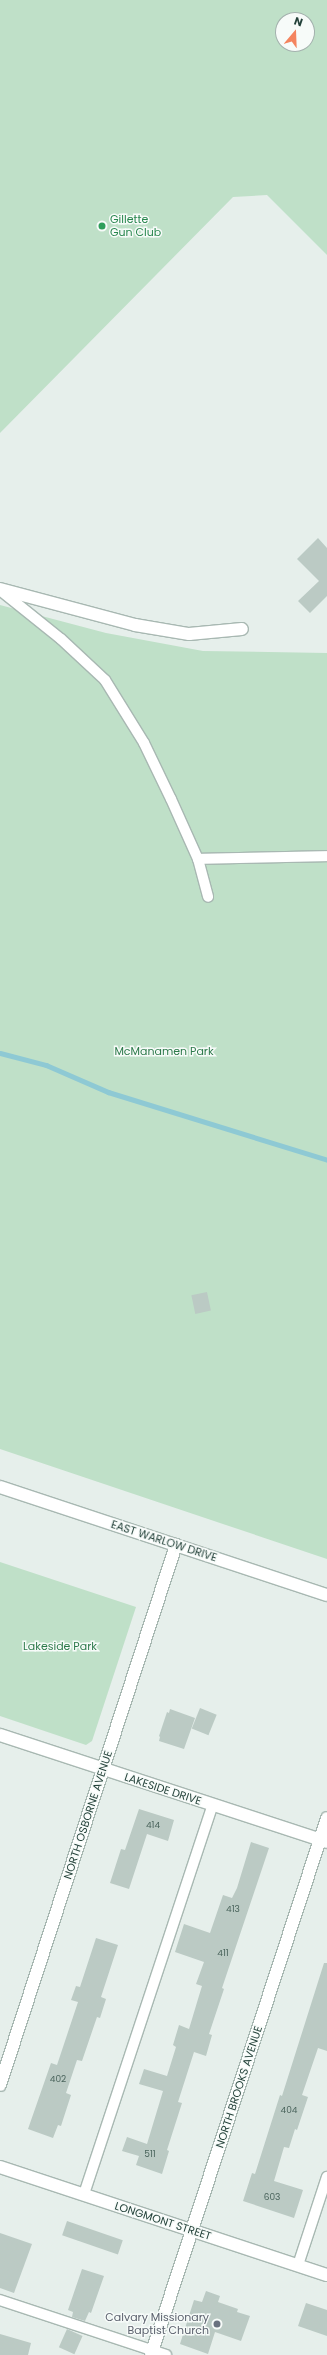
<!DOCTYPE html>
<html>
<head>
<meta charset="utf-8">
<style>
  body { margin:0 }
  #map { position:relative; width:327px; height:2355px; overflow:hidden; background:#e6efeb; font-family:Poppins,sans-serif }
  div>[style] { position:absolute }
  .green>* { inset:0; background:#bfe0c8 }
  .stream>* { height:5px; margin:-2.5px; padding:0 2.5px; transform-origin:2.5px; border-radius:2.5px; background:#8ec9d4 }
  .building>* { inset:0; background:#bbcac4; transform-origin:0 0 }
  .roads { filter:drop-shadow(1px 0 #a8b8b2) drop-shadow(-1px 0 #a8b8b2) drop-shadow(0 1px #a8b8b2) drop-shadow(0 -1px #a8b8b2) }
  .service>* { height:10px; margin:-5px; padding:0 5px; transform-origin:5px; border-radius:5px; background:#fff }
  .minor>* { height:12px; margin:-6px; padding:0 6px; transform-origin:6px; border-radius:6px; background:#fff }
  .tertiary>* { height:12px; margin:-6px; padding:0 6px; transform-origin:6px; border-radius:6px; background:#fff }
  .dots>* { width:11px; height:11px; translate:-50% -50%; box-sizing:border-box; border:2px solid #f7fbf9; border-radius:50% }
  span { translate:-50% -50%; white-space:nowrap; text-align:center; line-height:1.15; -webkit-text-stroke:3px #f7fbf9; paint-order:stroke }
  .number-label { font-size:9px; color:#4a645c }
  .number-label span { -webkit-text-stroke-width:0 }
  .leisure-label { font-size:11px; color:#27864d }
  .left { translate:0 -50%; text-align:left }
  .park-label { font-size:11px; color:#2d7a4b }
  .street-label { font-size:11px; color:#24423a }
  .worship-label { font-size:11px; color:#5b616d }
  .right { translate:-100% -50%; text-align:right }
  .north { position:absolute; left:275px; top:12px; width:40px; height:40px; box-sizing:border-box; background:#f7fbf9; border:1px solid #a3b1ad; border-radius:50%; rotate:19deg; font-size:11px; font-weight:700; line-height:16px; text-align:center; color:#24423a }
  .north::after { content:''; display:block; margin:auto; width:14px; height:18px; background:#f4845f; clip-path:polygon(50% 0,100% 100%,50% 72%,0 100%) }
</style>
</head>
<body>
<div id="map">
  <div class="green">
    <div style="clip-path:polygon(evenodd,0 0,327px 0,327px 255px,267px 195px,233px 197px,0 433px,0 0,283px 20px,307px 20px,307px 44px,283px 44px,283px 20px)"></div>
    <div style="clip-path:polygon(0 605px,106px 633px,203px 651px,327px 653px,327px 1559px,0 1449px)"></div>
    <div style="clip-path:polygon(0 1562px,136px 1607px,92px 1741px,86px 1745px,0 1716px)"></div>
  </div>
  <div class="stream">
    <div style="left:0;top:1053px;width:48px;rotate:14.6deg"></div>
    <div style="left:46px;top:1065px;width:68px;rotate:23.5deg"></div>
    <div style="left:108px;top:1092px;width:229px;rotate:17.2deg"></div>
  </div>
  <div class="building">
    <div style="clip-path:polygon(318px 538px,327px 548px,327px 596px,310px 613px,298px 601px,319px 581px,297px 559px)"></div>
    <div style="left:207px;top:1292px;width:19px;height:16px;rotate:78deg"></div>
    <div style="left:200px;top:1708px;width:18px;height:22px;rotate:22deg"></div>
    <div style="clip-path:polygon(170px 1709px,195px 1718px,184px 1749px,159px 1741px,160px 1737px,159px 1736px,167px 1712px,169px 1713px)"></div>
    <div style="clip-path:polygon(139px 1809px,174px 1820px,168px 1841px,147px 1834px,129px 1889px,110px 1883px,121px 1849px,125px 1850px)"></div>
    <div style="clip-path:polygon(251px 1842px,269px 1848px,222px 1988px,224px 1989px,209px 2034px,212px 2035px,206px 2056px,194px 2052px,178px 2102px,182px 2103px,167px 2150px,169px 2151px,162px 2174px,136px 2165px,139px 2156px,122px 2151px,127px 2137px,147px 2144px,163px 2091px,139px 2084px,144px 2069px,167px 2076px,176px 2047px,173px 2045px,179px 2025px,189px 2029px,198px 1999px,202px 1986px,196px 1984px,204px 1962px,175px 1952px,184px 1924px,210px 1933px,223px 1895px,232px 1898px,237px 1888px)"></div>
    <div style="clip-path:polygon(96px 1938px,118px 1945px,101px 1997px,106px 1999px,100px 2018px,97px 2017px,82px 2061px,77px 2060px,66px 2093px,71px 2095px,61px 2126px,58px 2125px,53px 2138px,28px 2129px,51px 2063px,57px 2065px,78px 2002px,71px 2000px,76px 1986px,80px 1987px)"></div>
    <div style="clip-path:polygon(324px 1963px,327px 1963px,327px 2051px,318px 2048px,302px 2095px,308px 2097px,297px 2130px,295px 2129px,289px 2148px,284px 2147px,274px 2181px,303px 2190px,294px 2218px,243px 2201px,252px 2173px,255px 2174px,280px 2095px,282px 2096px)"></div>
    <div style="left:67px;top:2221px;width:59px;height:15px;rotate:19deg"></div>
    <div style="clip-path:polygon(0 2233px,32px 2244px,14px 2293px,0 2288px)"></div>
    <div style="clip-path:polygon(82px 2269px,104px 2276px,91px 2313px,89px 2312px,85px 2321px,72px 2317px,73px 2312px,68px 2310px)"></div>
    <div style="clip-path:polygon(206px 2291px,220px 2296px,218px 2302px,238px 2309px,237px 2312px,250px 2316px,241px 2341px,215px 2332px,208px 2354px,180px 2344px,194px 2300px,202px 2302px)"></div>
    <div style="clip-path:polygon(306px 2303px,327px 2310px,327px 2336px,298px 2326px)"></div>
    <div style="left:67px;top:2329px;width:17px;height:20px;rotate:24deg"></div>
    <div style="clip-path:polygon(0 2334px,31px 2343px,28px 2355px,0 2355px)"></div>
  </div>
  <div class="roads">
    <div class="service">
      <div style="left:0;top:590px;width:78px;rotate:38.8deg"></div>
      <div style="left:61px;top:639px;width:60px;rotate:43deg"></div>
      <div style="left:105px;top:680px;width:74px;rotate:58.2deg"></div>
      <div style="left:144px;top:743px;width:62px;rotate:64.3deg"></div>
      <div style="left:171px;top:799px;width:66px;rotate:65.8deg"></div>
      <div style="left:198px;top:859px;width:39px;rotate:75deg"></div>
      <div style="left:198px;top:859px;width:129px;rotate:-1.3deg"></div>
      <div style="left:84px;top:2194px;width:410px;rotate:-71.7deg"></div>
      <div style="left:298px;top:2265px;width:93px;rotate:-71.8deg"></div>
      <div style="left:0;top:2300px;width:175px;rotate:18.3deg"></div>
    </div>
    <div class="minor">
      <div style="left:0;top:589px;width:140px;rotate:14.9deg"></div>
      <div style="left:135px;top:625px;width:55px;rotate:9.5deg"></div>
      <div style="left:189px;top:634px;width:53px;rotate:-5.4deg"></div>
      <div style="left:0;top:1735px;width:344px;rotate:18.1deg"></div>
      <div style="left:0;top:2085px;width:568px;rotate:-71.95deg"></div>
      <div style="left:0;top:2167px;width:344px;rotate:18.3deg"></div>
    </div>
    <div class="tertiary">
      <div style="left:0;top:1487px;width:344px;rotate:18.3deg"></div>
      <div style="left:151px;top:2355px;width:565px;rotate:-71.85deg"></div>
    </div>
  </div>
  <div class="dots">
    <div style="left:102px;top:226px;background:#2e9e5b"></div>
    <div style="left:217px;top:2324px;background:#6b7280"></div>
  </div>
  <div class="number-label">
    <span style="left:153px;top:1825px">414</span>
    <span style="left:233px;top:1909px">413</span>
    <span style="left:223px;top:1953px">411</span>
    <span style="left:58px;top:2079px">402</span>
    <span style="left:289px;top:2110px">404</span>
    <span style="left:150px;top:2154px">511</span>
    <span style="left:272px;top:2197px">603</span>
  </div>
  <div class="leisure-label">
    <span class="left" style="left:110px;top:226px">Gillette<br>Gun Club</span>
  </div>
  <div class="park-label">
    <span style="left:164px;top:1051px">McManamen Park</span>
    <span style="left:60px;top:1646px">Lakeside Park</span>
  </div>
  <div class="street-label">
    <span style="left:164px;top:1541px;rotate:18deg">EAST WARLOW DRIVE</span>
    <span style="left:163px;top:1789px;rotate:18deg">LAKESIDE DRIVE</span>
    <span style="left:88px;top:1815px;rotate:-72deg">NORTH OSBORNE AVENUE</span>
    <span style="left:239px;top:2087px;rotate:-72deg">NORTH BROOKS AVENUE</span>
    <span style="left:163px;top:2221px;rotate:18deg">LONGMONT STREET</span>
  </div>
  <div class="worship-label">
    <span class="right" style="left:209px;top:2324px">Calvary Missionary<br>Baptist Church</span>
  </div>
  <div class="north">N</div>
</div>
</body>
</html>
